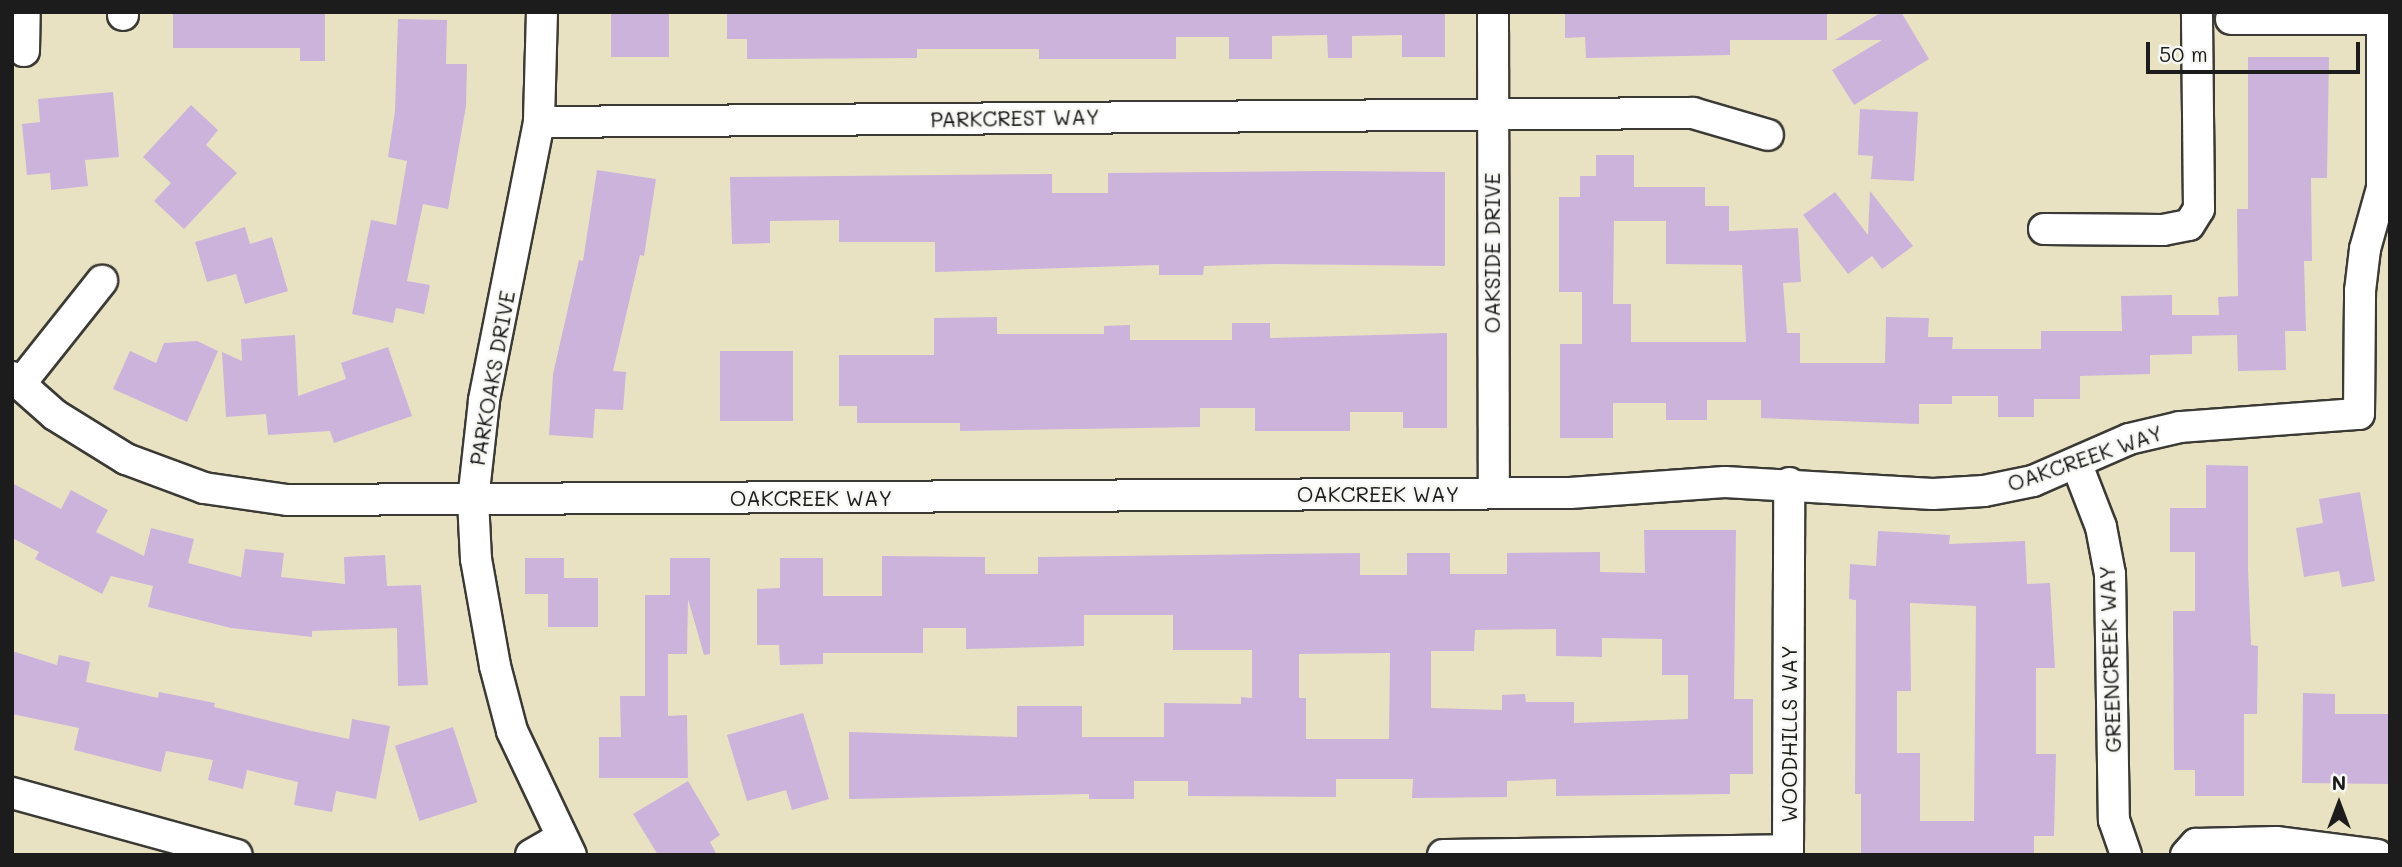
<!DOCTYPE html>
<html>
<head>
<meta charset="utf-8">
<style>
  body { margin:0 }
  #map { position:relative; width:2402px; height:867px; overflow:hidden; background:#e8e2c3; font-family:Mali,sans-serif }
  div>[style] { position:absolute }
  .building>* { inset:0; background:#ccb3dc; transform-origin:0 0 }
  .roads { filter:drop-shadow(2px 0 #3b3a35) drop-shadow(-2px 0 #3b3a35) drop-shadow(0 2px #3b3a35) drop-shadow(0 -2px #3b3a35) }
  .minor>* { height:30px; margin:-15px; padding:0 15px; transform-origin:15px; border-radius:15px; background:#fff }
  span { translate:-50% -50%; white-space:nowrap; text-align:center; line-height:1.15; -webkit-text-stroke:5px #f6f6f2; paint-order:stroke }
  .street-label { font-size:21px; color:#1c1c1c }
  .frame { position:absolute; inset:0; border:14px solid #1c1c1c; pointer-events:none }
  .north { position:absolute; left:2304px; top:769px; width:70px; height:70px; -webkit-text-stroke:5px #f6f6f2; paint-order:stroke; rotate:0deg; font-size:19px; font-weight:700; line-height:28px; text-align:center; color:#1c1c1c }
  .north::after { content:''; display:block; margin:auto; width:24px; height:32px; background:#1c1c1c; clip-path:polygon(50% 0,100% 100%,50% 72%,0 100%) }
  .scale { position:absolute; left:2146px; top:42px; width:214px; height:32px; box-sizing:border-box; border:4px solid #1c1c1c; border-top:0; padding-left:9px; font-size:21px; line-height:24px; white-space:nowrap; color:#1c1c1c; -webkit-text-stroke:5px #f6f6f2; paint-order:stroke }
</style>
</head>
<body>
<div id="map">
  <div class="building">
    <div style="clip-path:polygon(173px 12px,325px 12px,325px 61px,300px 61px,300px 48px,173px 48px)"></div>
    <div style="left:611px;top:12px;width:58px;height:45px"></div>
    <div style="clip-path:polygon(727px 12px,1445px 12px,1445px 57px,1402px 57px,1402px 35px,1352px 36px,1352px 58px,1328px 58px,1327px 35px,1272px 36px,1272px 59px,1229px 59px,1229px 37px,1176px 37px,1176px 59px,1039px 59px,1039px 49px,917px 49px,917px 58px,747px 59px,747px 39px,727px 39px)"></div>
    <div style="clip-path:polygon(1565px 12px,1827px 12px,1827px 40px,1730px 40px,1730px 55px,1586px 58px,1585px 37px,1565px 38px)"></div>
    <div style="clip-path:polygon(1882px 12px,1901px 12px,1929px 59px,1854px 105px,1832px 70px,1882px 40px,1835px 40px)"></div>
    <div style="clip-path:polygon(398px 19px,447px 20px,446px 64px,467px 64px,466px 106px,448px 209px,423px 204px,407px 281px,430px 285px,424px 314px,396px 308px,393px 323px,352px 314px,371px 220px,396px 225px,407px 161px,388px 157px,395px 111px)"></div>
    <div style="clip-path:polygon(evenodd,2248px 57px,2329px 57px,2327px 178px,2311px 178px,2312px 261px,2304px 261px,2306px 331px,2285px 331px,2286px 370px,2238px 371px,2237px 335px,2192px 336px,2192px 354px,2150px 355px,2150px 374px,2080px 376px,2080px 399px,2034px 399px,2034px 417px,1998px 417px,1998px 396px,1952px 396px,1952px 404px,1919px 404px,1919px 424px,1761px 418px,1761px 400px,1707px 400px,1707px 420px,1666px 420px,1666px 403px,1613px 403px,1613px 438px,1560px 438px,1560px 344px,1582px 344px,1582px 292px,1559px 292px,1559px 197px,1580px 197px,1580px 176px,1596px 176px,1596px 155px,1634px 155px,1634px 187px,1705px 187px,1705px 206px,1729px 206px,1729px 231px,1798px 228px,1801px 282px,1783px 283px,1787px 333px,1800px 333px,1800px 363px,1885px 363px,1886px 317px,1929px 318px,1928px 337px,1953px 337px,1952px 349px,2041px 349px,2041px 331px,2122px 331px,2121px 296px,2172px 295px,2172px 315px,2219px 315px,2218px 297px,2238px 296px,2237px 209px,2248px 209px,2248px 57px,1614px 221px,1666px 221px,1666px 264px,1742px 265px,1746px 342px,1631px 342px,1631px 304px,1613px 304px,1614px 221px)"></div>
    <div style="clip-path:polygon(113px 92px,119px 157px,85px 160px,88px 186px,51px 190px,50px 173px,27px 175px,22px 124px,40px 122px,38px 99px)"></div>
    <div style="clip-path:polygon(191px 105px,218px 130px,206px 145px,237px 173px,184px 229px,154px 201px,171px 183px,143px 157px)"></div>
    <div style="clip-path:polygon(1860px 109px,1918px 112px,1914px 181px,1871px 179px,1873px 156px,1858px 155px)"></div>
    <div style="clip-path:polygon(597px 170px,656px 179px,644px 256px,640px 255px,613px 371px,626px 372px,623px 410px,595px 409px,593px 438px,549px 435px,553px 374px,579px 260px,583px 261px)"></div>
    <div style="clip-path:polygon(1330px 171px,1445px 172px,1445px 266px,1275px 264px,1204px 266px,1203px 275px,1159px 275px,1159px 265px,935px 272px,935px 242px,839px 242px,839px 220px,770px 221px,770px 243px,732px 244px,730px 177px,1052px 174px,1052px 193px,1108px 193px,1108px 173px)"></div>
    <div style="clip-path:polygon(1870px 191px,1913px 246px,1882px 269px,1872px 256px,1848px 274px,1803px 215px,1835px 192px,1868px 235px)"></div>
    <div style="clip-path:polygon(245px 227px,250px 244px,272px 237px,288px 291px,245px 304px,236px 274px,207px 282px,195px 242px)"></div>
    <div style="clip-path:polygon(997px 317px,997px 334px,1104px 334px,1104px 326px,1130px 325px,1130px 340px,1232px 340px,1232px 323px,1270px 323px,1270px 338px,1447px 333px,1447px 428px,1403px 428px,1403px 412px,1350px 412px,1350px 431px,1255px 431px,1255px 408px,1200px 408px,1200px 427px,960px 431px,960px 423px,857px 423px,857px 406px,839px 406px,839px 355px,934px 355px,934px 318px)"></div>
    <div style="clip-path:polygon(295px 335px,298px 396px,346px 379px,341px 363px,388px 347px,412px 416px,334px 443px,330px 431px,268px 435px,266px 414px,226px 417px,222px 352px,242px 361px,241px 339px)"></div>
    <div style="clip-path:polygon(197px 341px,218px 351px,187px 422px,113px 389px,130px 351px,156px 363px,164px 343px)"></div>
    <div style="left:720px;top:351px;width:73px;height:70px"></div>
    <div style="clip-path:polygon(2206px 465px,2248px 466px,2248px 568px,2251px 645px,2258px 646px,2257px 714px,2244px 714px,2244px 796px,2195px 796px,2195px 770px,2174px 770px,2173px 611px,2195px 611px,2195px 552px,2170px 552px,2170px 508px,2206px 508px)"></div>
    <div style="clip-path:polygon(12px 483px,61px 509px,71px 490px,108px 510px,96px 532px,144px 556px,151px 528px,194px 539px,188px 563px,241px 577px,245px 549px,284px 553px,281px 577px,345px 584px,344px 557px,385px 555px,387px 586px,421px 585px,428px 685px,398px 686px,397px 628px,312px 631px,312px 637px,231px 628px,148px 607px,153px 586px,111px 576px,102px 594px,35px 559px,39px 552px,12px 538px)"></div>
    <div style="clip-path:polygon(2360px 492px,2375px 581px,2342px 587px,2339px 571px,2304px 577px,2296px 528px,2323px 523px,2319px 499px)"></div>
    <div style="clip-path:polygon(evenodd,1644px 530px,1736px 530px,1734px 699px,1753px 699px,1753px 774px,1730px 774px,1730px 794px,1556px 796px,1556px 779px,1507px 781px,1507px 797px,1412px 798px,1413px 779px,1336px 779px,1336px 797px,1188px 796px,1188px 781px,1134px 781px,1134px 799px,1089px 799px,1089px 794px,849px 799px,849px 732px,1017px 737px,1017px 706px,1082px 706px,1082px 737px,1164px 737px,1164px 703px,1241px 704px,1241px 697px,1252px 698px,1252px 650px,1173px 650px,1173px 615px,1084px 615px,1084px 646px,966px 649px,966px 628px,923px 628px,923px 653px,823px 653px,823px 664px,780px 665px,779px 645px,757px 645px,757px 589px,780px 588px,780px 558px,823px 558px,823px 596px,882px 596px,882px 556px,985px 557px,985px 574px,1038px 574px,1038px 557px,1360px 553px,1360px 575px,1407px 575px,1407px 553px,1450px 553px,1450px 574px,1507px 574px,1507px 553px,1600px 552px,1600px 572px,1645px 573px,1644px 530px,1556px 629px,1556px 656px,1602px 657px,1602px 638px,1662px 639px,1662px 675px,1688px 675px,1688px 719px,1574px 723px,1574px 702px,1526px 702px,1525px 694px,1502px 695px,1502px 710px,1431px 708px,1431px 651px,1474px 651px,1475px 630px,1556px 629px,1644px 530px,1390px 653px,1389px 739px,1306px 739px,1306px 698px,1299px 698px,1299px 654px,1390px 653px)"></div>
    <div style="clip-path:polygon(evenodd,1878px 531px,1950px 535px,1949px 544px,2025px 541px,2027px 584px,2050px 583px,2055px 668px,2036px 668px,2036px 754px,2056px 754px,2054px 836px,2034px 836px,2034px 855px,1861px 855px,1861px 794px,1855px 794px,1856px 600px,1849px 599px,1850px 564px,1876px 566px,1878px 531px,1910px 603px,1976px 606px,1974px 821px,1920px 821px,1920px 753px,1897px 753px,1897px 691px,1911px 691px,1910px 603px)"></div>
    <div style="clip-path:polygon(525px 558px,564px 558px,564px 578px,598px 578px,598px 627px,548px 627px,548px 594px,525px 594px)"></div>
    <div style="clip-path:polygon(670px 558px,710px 558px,710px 654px,704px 655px,688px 599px,687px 654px,668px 654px,668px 716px,687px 715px,688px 778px,599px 778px,599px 737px,621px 737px,620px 696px,645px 696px,645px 595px,670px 595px)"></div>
    <div style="clip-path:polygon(12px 651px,57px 665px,59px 655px,90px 662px,86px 682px,158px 698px,159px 692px,215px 703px,214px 707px,307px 730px,349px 739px,352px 719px,390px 726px,376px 799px,336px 791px,332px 812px,294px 805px,298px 782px,247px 770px,243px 789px,208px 780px,213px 760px,166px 751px,161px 772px,74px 750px,79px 728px,12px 714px)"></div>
    <div style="clip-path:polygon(2303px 693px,2335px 694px,2335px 714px,2390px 714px,2390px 784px,2302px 783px)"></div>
    <div style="clip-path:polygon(803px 713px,829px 799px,792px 810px,786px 790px,747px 801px,727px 735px)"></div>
    <div style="left:453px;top:727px;width:79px;height:61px;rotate:72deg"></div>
    <div style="clip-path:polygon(688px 781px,720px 835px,710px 842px,717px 855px,658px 855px,633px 814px)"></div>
  </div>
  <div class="roads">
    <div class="minor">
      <div style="left:542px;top:12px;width:110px;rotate:91.6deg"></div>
      <div style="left:539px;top:122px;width:284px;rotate:101.2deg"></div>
      <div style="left:484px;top:401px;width:100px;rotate:96.3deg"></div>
      <div style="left:473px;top:500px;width:59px;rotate:87.1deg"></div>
      <div style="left:476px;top:559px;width:109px;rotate:79.9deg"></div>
      <div style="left:495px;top:666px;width:67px;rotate:75.3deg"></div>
      <div style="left:512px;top:731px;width:137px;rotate:64.6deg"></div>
      <div style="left:1493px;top:12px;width:481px;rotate:89.9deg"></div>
      <div style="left:123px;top:15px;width:3px;rotate:-90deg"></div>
      <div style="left:2231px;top:19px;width:151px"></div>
      <div style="left:24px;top:51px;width:39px;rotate:-89deg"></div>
      <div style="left:539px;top:122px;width:1154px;rotate:-0.45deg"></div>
      <div style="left:1693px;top:113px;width:78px;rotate:16.3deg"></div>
      <div style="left:2044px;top:229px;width:119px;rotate:0.5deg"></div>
      <div style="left:2163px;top:230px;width:26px;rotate:-11deg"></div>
      <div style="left:2189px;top:225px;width:19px;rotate:-58deg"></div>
      <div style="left:2199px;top:209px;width:197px;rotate:-90.6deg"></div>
      <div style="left:12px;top:377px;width:57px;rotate:41.5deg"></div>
      <div style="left:55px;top:415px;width:84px;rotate:31.8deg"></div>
      <div style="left:126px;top:459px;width:83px;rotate:20.4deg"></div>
      <div style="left:204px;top:488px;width:84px;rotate:8.2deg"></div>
      <div style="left:287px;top:500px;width:1283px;rotate:-0.31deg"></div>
      <div style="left:1570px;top:493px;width:155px;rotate:-4.1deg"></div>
      <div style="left:1725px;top:482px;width:208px;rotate:3.3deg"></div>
      <div style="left:1933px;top:494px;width:51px;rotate:-3.4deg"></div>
      <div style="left:1984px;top:491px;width:50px;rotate:-11.5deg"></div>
      <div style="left:2033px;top:481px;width:105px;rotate:-23.6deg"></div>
      <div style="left:2129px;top:439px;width:52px;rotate:-13.2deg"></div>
      <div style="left:2180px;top:427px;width:179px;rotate:-4.2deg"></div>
      <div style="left:2359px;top:414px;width:123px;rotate:-89.5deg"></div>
      <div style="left:2360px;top:291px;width:42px;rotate:-83.2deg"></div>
      <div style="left:2365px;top:249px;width:63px;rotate:-74.4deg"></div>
      <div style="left:2382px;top:188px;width:176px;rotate:-90deg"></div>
      <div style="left:20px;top:384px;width:132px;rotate:-51.5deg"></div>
      <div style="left:2077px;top:465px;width:66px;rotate:68.8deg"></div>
      <div style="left:2101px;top:527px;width:48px;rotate:79.2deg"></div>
      <div style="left:2110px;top:574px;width:246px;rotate:89.1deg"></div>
      <div style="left:2114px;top:820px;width:37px;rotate:71deg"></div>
      <div style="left:12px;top:793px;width:233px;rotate:15.4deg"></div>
      <div style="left:531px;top:855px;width:34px;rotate:-30deg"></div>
      <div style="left:1443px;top:855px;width:345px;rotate:-0.8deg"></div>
      <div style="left:1788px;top:850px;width:367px;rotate:-89.8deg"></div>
      <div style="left:2186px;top:855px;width:15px;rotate:-48deg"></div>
      <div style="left:2196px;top:844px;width:80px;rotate:-1.4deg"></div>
      <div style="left:2276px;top:842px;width:102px;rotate:7.3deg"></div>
    </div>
  </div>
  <div class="street-label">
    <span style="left:1015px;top:118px;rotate:-1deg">PARKCREST WAY</span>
    <span style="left:1492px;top:253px;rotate:-90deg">OAKSIDE DRIVE</span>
    <span style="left:492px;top:378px;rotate:-80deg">PARKOAKS DRIVE</span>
    <span style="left:2085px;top:458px;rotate:-19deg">OAKCREEK WAY</span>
    <span style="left:1378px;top:494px">OAKCREEK WAY</span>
    <span style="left:811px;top:498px">OAKCREEK WAY</span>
    <span style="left:2110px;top:659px;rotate:-92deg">GREENCREEK WAY</span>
    <span style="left:1789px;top:734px;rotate:-90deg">WOODHILLS WAY</span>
  </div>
  <div class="frame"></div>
  <div class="north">N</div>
  <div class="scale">50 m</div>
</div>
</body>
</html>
